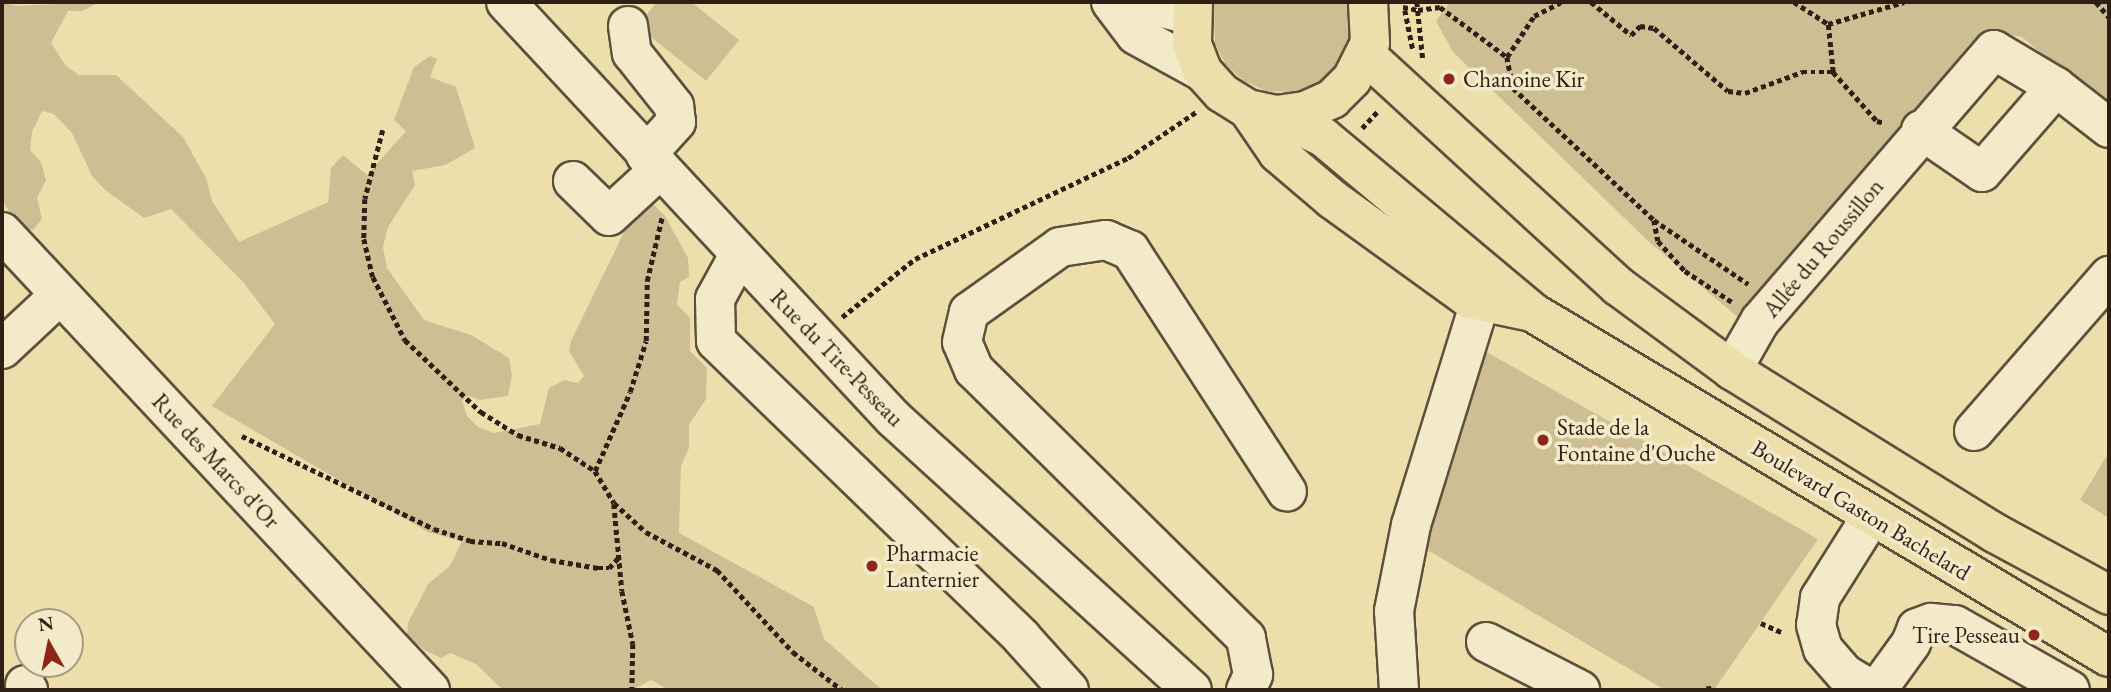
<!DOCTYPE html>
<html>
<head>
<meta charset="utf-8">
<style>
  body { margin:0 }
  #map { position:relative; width:2111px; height:692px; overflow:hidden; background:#eddfac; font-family:"EB Garamond",serif }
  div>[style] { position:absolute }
  .green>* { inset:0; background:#cdbf93 }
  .path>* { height:4.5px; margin-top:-2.25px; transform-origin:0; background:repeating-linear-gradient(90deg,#2e2017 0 5px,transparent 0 8.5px) }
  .roads { filter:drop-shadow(2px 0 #5e503c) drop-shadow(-2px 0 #5e503c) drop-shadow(0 2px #5e503c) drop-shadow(0 -2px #5e503c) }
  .minor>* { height:38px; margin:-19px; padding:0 19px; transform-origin:19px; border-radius:19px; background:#f3eac9 }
  .major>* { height:38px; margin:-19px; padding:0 19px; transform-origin:19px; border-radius:19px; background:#eddfac }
  .dots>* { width:19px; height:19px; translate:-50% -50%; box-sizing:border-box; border:4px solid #f3eac9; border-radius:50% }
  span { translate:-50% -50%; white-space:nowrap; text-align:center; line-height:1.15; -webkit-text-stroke:7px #f3eac9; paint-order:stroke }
  .poi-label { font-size:23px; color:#2e2017 }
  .left { translate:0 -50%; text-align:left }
  .right { translate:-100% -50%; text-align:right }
  .street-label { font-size:23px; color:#2e2017 }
  .frame { position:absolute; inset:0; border:4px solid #2e2017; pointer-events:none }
  .north { position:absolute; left:14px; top:608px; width:70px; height:70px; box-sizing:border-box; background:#f3eac9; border:2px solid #a49982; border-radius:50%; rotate:351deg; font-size:19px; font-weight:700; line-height:28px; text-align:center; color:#2e2017 }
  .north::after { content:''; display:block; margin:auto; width:24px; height:32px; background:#8f2418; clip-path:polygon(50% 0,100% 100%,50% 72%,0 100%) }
</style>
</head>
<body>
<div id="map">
  <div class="green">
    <div style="clip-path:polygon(2px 2px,16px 6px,100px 2px,82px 11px,68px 11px,51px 43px,66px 66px,79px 75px,116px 75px,183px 137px,206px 178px,212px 201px,239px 242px,328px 202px,331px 168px,343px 155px,367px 175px,406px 131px,394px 120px,414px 67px,430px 56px,437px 59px,430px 77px,456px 87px,475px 148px,445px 165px,412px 171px,415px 185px,388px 227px,383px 247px,387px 268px,424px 320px,471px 335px,509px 358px,512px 375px,508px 396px,480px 400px,468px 396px,462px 401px,467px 416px,478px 427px,494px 433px,540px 424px,549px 388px,565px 380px,578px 383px,584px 376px,569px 351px,571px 341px,627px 226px,650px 201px,665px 216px,688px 258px,689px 277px,680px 282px,677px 304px,690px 318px,690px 351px,707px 368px,706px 399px,689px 425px,689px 448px,681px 466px,679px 533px,814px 607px,824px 639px,882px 690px,669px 690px,651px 680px,632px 690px,503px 690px,476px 664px,450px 653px,441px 658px,426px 651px,407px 636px,408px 623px,428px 584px,450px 566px,462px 541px,428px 532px,212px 406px,275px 324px,243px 282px,171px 209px,144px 218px,105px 190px,92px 176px,72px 133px,54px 114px,42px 111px,32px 132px,30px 150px,41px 162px,46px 180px,37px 198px,42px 219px,33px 230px,18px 228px,2px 199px)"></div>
    <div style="clip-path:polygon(657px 2px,691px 2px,739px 40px,706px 81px,637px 26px)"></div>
    <div style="clip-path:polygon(1214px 2px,1353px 2px,1356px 32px,1333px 73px,1313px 87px,1290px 92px,1266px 91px,1244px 81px,1226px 65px,1215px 44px)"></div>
    <div style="clip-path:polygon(1450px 2px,2109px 2px,2109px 109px,2022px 37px,1999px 33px,1971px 43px,1740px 319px,1647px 240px,1453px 52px,1436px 21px)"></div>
    <div style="clip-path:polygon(1467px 341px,1818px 539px,1714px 690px,1665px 690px,1419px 545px)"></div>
    <div style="clip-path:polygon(2109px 452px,2109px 518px,2080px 500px)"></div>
  </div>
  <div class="path">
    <div style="left:1417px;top:2px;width:58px;rotate:84.1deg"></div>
    <div style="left:1591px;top:2px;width:52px;rotate:39.5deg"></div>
    <div style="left:1631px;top:35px;width:13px;rotate:-45deg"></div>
    <div style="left:1640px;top:26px;width:14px;rotate:8deg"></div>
    <div style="left:1654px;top:28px;width:97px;rotate:40.4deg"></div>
    <div style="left:1728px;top:91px;width:17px;rotate:7deg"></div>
    <div style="left:1745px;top:93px;width:61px;rotate:-20.2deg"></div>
    <div style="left:1802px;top:72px;width:31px"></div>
    <div style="left:1833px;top:72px;width:66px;rotate:48.1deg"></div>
    <div style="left:1877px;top:121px;width:8px;rotate:14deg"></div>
    <div style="left:1794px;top:2px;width:40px;rotate:32.9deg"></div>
    <div style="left:2096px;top:2px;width:20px;rotate:49deg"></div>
    <div style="left:1403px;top:7px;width:15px;rotate:11deg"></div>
    <div style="left:1418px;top:10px;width:22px;rotate:-8deg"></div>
    <div style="left:1440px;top:7px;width:84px;rotate:36.7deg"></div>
    <div style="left:1507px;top:57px;width:49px;rotate:-56.6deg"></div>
    <div style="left:1534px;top:16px;width:30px;rotate:-27deg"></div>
    <div style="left:1405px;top:10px;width:41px;rotate:78.7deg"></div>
    <div style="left:1507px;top:57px;width:32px;rotate:79deg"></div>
    <div style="left:1513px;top:88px;width:193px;rotate:43.1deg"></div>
    <div style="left:1654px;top:220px;width:114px;rotate:34.2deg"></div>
    <div style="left:1833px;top:72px;width:48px;rotate:-95.9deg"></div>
    <div style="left:1828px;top:24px;width:79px;rotate:-16.1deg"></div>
    <div style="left:1362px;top:128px;width:23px;rotate:-47deg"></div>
    <div style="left:383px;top:130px;width:71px;rotate:104.6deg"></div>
    <div style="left:365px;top:199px;width:40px;rotate:91.4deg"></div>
    <div style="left:364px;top:239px;width:39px;rotate:77deg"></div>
    <div style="left:373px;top:277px;width:71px;rotate:63.1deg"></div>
    <div style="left:405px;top:340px;width:105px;rotate:43.5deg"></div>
    <div style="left:481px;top:412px;width:44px;rotate:31.9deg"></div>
    <div style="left:518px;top:435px;width:44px;rotate:17.2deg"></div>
    <div style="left:560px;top:448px;width:42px;rotate:33.3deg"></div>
    <div style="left:595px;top:471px;width:37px;rotate:59deg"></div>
    <div style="left:614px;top:503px;width:43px;rotate:42.2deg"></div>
    <div style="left:646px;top:532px;width:81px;rotate:28.2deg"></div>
    <div style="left:717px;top:570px;width:112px;rotate:47.2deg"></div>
    <div style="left:793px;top:652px;width:62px;rotate:37.8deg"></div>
    <div style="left:1654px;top:220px;width:21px;rotate:79deg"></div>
    <div style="left:1658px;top:241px;width:40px;rotate:48deg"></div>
    <div style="left:1685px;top:271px;width:56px;rotate:33.4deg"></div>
    <div style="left:842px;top:317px;width:93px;rotate:-38.5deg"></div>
    <div style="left:915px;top:259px;width:236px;rotate:-25.4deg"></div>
    <div style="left:1128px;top:158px;width:82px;rotate:-34.1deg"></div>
    <div style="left:242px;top:436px;width:213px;rotate:25.8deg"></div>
    <div style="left:434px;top:529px;width:38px;rotate:18deg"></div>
    <div style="left:470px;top:541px;width:32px;rotate:4deg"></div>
    <div style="left:502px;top:543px;width:52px;rotate:19.1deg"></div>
    <div style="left:551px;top:560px;width:48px;rotate:9.7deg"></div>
    <div style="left:598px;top:568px;width:11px"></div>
    <div style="left:609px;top:568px;width:15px;rotate:-48deg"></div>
    <div style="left:595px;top:471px;width:86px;rotate:-66.1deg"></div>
    <div style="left:630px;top:392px;width:53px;rotate:-72.6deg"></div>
    <div style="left:646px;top:341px;width:60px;rotate:-89deg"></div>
    <div style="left:647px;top:281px;width:66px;rotate:-76.8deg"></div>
    <div style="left:614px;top:504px;width:87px;rotate:84.7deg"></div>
    <div style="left:622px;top:591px;width:54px;rotate:78.3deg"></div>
    <div style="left:633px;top:644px;width:46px;rotate:91.2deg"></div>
    <div style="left:1761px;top:623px;width:24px;rotate:24deg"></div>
    <div style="left:1709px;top:686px;width:4px;rotate:90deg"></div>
  </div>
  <div class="roads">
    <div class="minor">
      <div style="left:506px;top:2px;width:568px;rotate:47.07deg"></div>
      <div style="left:893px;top:418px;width:404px;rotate:42.3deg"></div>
      <div style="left:1111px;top:2px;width:41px;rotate:52.9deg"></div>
      <div style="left:1136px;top:35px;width:77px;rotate:28.9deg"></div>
      <div style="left:1139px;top:2px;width:53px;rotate:14.3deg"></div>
      <div style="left:628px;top:26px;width:27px;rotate:82deg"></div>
      <div style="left:632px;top:53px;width:68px;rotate:51.6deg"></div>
      <div style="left:674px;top:106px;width:16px;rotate:83deg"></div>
      <div style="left:676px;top:122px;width:45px;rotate:132.3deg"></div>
      <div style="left:1921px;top:130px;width:74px;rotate:34.5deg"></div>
      <div style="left:1982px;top:172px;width:113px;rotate:-49deg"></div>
      <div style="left:573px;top:181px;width:50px;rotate:44.2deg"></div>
      <div style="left:609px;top:216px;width:68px;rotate:-42.6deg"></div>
      <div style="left:2px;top:232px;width:627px;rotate:46.94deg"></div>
      <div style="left:739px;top:255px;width:50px;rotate:118.6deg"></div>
      <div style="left:715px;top:299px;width:42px;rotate:88.6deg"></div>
      <div style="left:716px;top:341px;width:426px;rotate:44.1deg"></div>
      <div style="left:1022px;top:638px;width:70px;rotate:47.9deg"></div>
      <div style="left:2px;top:349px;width:79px;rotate:-43deg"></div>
      <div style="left:1732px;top:370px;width:56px;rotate:-60.3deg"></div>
      <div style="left:1760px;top:321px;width:358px;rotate:-49.2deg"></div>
      <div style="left:1994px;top:50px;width:72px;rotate:30.8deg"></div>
      <div style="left:2056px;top:87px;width:67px;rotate:37.7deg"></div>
      <div style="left:1974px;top:431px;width:206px;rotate:-48.9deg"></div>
      <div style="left:1871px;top:517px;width:96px;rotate:122.2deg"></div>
      <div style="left:1820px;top:598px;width:27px;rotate:98deg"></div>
      <div style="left:1816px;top:625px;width:25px;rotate:74deg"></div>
      <div style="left:1823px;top:649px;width:33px;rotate:49deg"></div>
      <div style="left:1845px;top:674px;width:31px;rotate:31deg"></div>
      <div style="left:1486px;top:642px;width:106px;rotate:27.1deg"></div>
      <div style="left:25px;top:685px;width:6px;rotate:59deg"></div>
      <div style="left:1246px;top:690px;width:17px;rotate:-65deg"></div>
      <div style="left:1253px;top:675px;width:38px;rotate:-101deg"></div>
      <div style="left:1246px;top:638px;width:382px;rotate:-135.4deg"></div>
      <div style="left:974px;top:370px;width:30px;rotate:-113deg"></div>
      <div style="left:962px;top:342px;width:31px;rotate:-77deg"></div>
      <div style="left:969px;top:312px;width:112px;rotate:-35.5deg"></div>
      <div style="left:1060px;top:247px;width:47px;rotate:-8.7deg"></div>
      <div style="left:1106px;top:240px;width:26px;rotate:23deg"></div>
      <div style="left:1130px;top:250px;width:288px;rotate:57deg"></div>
      <div style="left:1399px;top:690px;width:79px;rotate:-93.6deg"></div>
      <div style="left:1394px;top:611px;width:88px;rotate:-78.8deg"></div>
      <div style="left:1411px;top:525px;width:233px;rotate:-72.8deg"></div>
      <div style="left:1877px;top:690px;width:58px;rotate:-54.1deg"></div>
      <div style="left:1911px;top:643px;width:16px;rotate:-68deg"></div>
      <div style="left:1917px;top:628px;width:15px;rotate:-20deg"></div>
      <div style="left:1931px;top:623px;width:24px;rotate:5deg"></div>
      <div style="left:1955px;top:625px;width:132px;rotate:29.5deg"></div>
    </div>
    <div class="major">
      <div style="left:1193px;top:2px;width:42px;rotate:91.4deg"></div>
      <div style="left:1192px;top:44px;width:30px;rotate:69deg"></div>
      <div style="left:1203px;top:72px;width:28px;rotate:48deg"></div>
      <div style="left:1222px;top:93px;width:31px;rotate:32deg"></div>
      <div style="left:1248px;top:109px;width:30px;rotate:12deg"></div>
      <div style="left:1277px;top:115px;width:28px;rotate:-8deg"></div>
      <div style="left:1305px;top:111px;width:30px;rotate:-24deg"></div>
      <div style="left:1332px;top:99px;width:28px;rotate:-45deg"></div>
      <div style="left:1352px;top:79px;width:40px;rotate:-63.4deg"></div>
      <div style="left:1370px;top:43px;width:41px;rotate:-92.8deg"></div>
      <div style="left:1366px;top:55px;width:342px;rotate:42.5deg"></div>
      <div style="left:1618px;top:286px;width:142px;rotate:36.4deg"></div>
      <div style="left:1732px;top:370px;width:309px;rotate:31.8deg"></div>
      <div style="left:1995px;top:533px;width:130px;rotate:28.5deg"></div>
      <div style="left:1248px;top:109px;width:53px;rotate:55.7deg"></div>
      <div style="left:1278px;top:153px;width:71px;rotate:40.4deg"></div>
      <div style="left:1332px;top:199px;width:170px;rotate:35.9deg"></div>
      <div style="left:1470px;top:299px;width:58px;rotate:11.9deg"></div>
      <div style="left:1277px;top:115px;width:51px;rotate:25.6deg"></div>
      <div style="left:1323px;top:137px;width:273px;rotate:39.9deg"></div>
      <div style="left:1532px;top:312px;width:672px;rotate:30.88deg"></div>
    </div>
  </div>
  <div class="dots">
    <div style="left:1449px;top:79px;background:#8f2418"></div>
    <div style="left:1543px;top:440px;background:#8f2418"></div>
    <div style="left:872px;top:566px;background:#8f2418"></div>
    <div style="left:2034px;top:635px;background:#8f2418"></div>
  </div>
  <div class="poi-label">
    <span class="left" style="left:1463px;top:79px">Chanoine Kir</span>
    <span class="left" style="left:1557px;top:440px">Stade de la<br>Fontaine d'Ouche</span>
    <span class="left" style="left:886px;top:566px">Pharmacie<br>Lanternier</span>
    <span class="right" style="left:2020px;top:635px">Tire Pesseau</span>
  </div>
  <div class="street-label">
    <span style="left:1823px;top:248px;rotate:-50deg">Allée du Roussillon</span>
    <span style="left:837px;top:358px;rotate:46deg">Rue du Tire-Pesseau</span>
    <span style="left:216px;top:461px;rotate:47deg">Rue des Marcs d'Or</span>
    <span style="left:1861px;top:510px;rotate:31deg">Boulevard Gaston Bachelard</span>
  </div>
  <div class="frame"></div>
  <div class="north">N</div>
</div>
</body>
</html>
